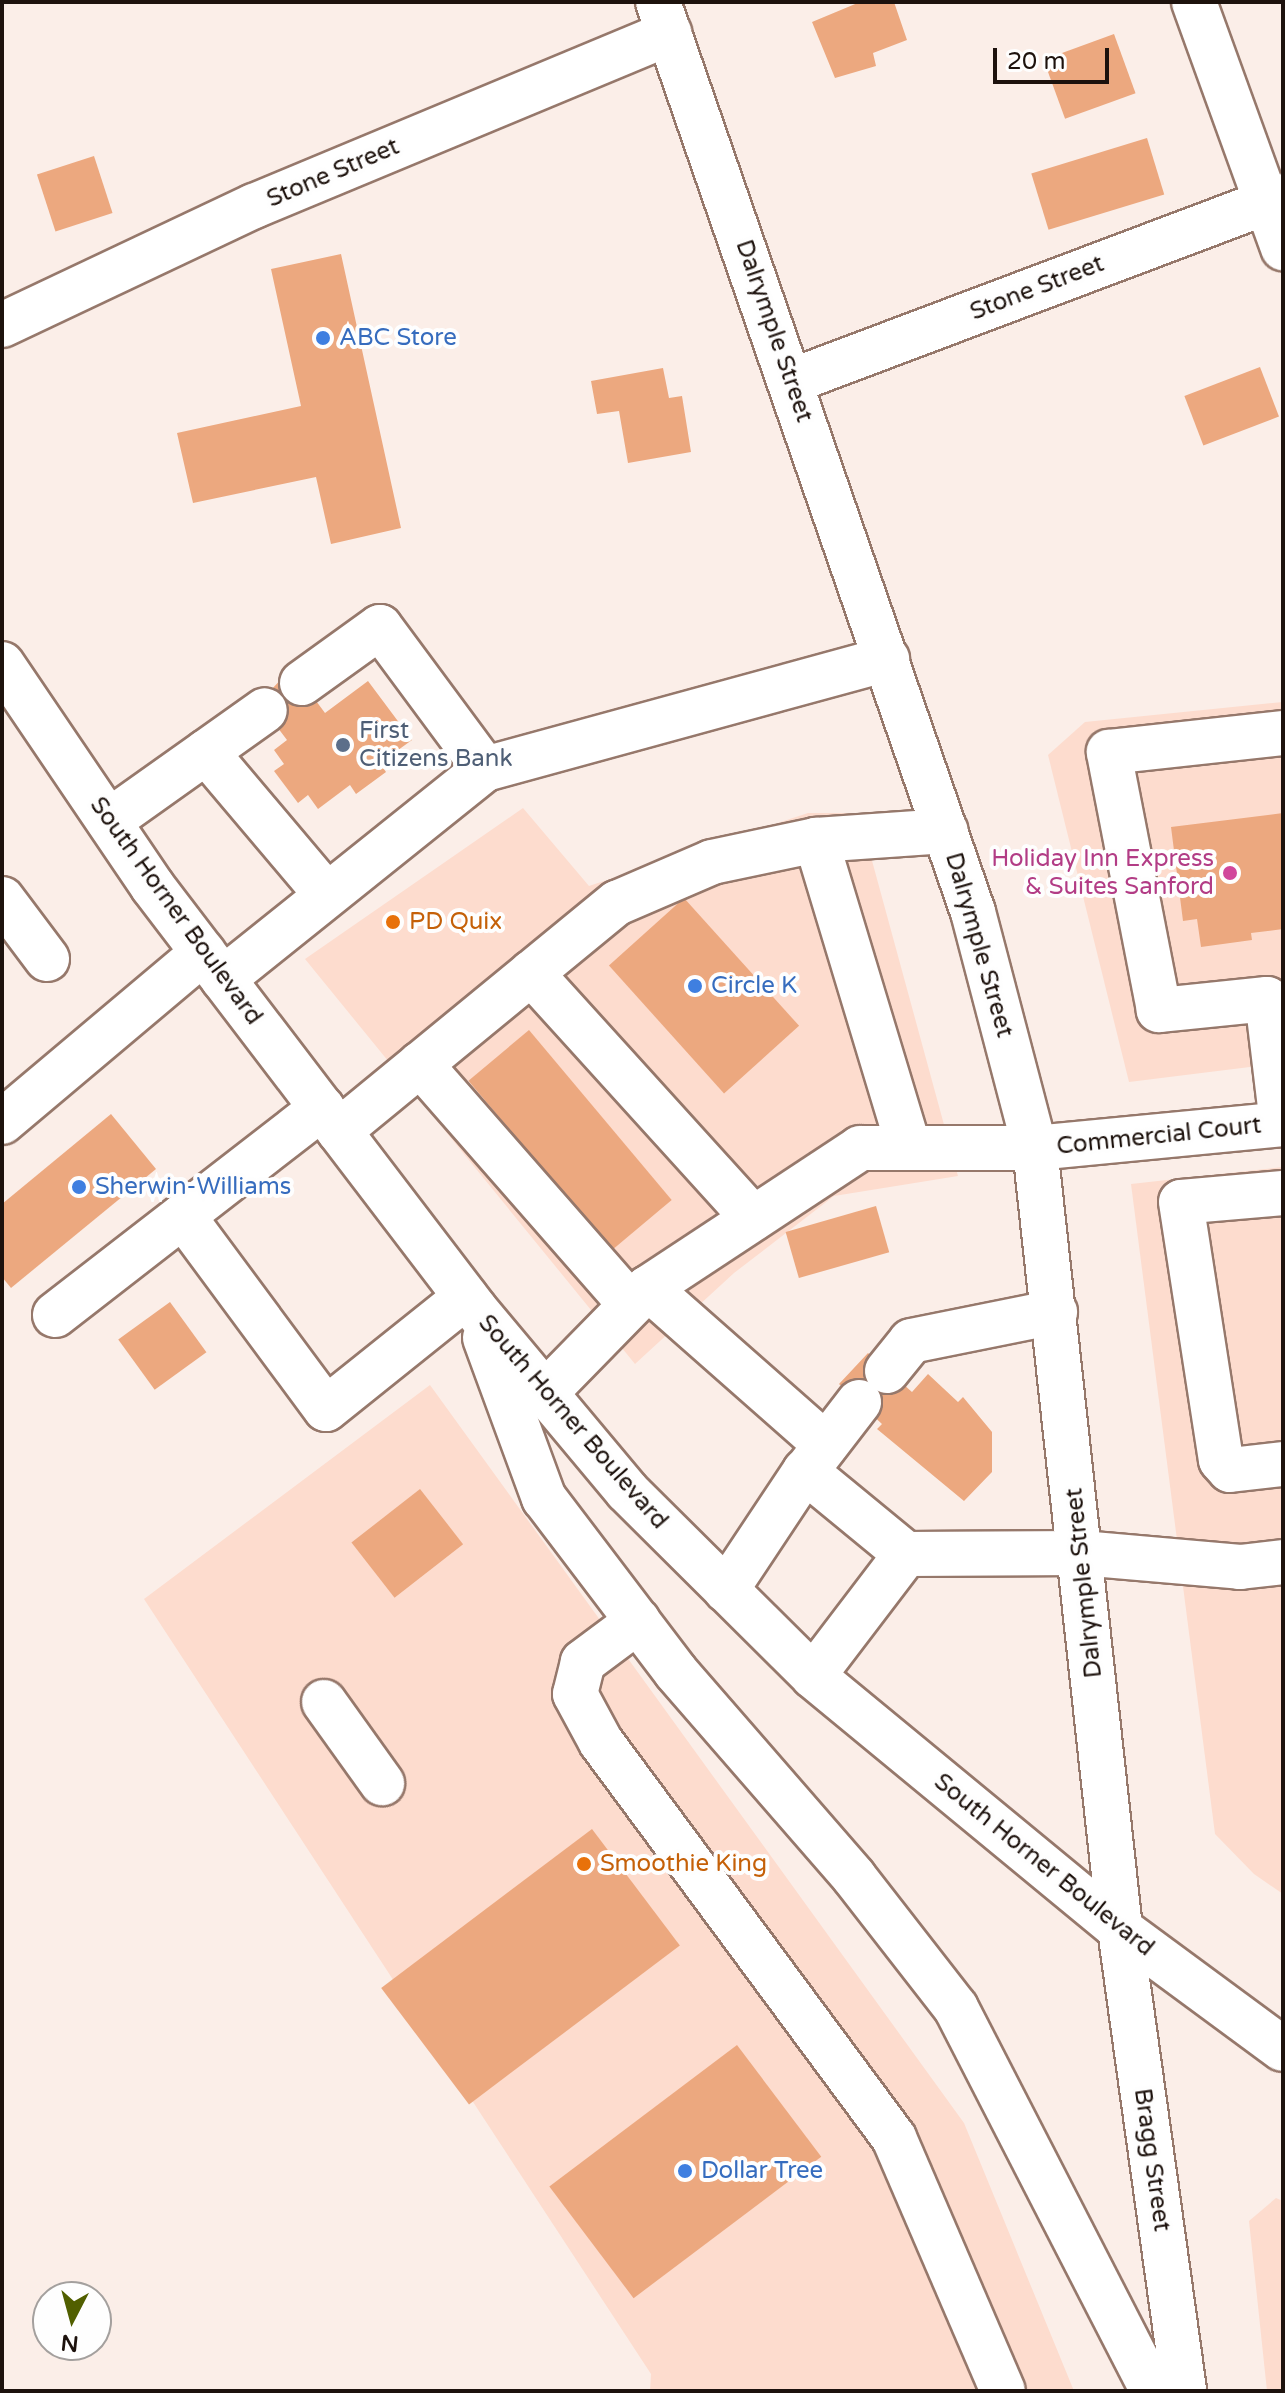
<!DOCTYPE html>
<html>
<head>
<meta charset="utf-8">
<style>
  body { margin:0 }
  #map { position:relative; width:1285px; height:2393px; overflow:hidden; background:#fbeee8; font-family:"Varela Round",sans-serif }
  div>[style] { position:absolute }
  .built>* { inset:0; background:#fddcce }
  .building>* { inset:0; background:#eca87f; transform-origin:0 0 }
  .roads { filter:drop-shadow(2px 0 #96786b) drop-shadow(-2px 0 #96786b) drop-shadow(0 2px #96786b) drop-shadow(0 -2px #96786b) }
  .minor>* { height:44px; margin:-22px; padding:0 22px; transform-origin:22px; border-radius:22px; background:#fff }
  .major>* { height:44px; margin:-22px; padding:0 22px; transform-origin:22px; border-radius:22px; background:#fff }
  .dots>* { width:22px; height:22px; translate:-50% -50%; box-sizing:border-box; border:4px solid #fefefe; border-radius:50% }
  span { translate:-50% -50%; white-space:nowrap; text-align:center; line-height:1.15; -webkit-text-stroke:8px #fefefe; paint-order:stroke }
  .street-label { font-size:24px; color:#1d120d }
  .shop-label { font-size:24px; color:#366cbe }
  .left { translate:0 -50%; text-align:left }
  .service-label { font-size:24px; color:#4e5e75 }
  .hotel-label { font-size:24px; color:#b23c85 }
  .right { translate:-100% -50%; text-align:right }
  .food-label { font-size:24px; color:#c56008 }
  .frame { position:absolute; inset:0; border:4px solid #1d120d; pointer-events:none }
  .north { position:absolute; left:32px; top:2281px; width:80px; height:80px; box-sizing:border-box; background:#fefefe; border:2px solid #a4a09e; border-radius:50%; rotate:186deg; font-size:22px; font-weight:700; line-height:32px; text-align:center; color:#1d120d }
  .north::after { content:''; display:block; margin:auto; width:28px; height:36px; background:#515f00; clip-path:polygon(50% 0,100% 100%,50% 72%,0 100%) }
  .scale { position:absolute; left:993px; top:48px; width:116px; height:36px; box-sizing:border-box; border:4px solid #1d120d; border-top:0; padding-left:10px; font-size:24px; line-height:28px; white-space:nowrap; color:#1d120d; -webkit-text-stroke:6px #fefefe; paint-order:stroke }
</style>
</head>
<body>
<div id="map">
  <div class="built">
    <div style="clip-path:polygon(1283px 702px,1283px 1063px,1129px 1082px,1048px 755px,1085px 722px)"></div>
    <div style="clip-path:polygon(523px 808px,589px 886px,808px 813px,859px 813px,958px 1176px,834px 1196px,734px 1273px,635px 1364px,305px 959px)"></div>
    <div style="clip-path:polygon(1283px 1167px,1283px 1894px,1254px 1874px,1215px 1834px,1131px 1184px)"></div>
    <div style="clip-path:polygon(430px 1385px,964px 2123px,1074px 2391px,650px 2391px,651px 2374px,144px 1599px)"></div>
    <div style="clip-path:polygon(1276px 2198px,1283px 2201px,1283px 2391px,1267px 2391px,1249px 2221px)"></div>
  </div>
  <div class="building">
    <div style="clip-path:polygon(860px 2px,894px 2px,907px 40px,873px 53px,876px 66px,835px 78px,812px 22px)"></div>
    <div style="left:1114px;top:34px;width:63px;height:75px;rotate:70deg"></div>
    <div style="left:1147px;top:138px;width:59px;height:121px;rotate:73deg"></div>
    <div style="left:94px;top:156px;width:60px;height:60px;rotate:72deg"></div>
    <div style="clip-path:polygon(341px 254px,401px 528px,331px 544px,316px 477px,193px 503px,177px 433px,301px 406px,271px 269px)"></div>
    <div style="left:1260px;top:367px;width:53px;height:81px;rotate:69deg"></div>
    <div style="clip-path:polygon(663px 368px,669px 398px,682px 396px,691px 452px,628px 463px,619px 411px,597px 414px,591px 381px)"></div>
    <div style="clip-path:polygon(296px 674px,325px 713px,368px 681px,412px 740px,380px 763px,386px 772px,356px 794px,350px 785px,318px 809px,308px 795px,298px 803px,274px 771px,284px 764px,274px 750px,287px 740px,259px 703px,284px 676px)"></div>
    <div style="clip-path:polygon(1283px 813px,1283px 929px,1251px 933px,1252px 940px,1201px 947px,1197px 919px,1183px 921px,1171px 827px)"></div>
    <div style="left:684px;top:898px;width:172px;height:101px;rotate:48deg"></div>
    <div style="left:529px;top:1030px;width:222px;height:79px;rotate:50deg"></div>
    <div style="clip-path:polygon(111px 1114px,156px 1169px,11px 1288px,2px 1277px,2px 1204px)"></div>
    <div style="left:876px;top:1206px;width:48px;height:94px;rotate:74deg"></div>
    <div style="left:170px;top:1302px;width:62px;height:64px;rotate:54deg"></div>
    <div style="clip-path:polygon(868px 1353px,912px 1392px,928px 1374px,958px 1402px,963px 1397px,992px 1432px,992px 1472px,964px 1501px,877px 1429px,882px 1424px,839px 1384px)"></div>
    <div style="left:420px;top:1489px;width:70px;height:87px;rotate:52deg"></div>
    <div style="left:592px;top:1829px;width:146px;height:264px;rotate:53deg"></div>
    <div style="left:737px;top:2045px;width:140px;height:235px;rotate:53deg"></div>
  </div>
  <div class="roads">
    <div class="minor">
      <div style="left:658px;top:2px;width:963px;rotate:70.91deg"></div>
      <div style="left:973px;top:912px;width:244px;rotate:75.3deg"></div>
      <div style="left:1035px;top:1148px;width:786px;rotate:83.79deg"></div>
      <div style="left:1120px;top:1929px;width:466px;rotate:82.1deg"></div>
      <div style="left:1194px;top:2px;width:262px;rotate:70.1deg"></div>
      <div style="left:2px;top:325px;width:279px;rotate:-25.3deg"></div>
      <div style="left:254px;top:206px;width:450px;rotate:-22.6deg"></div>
      <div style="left:792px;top:381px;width:525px;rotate:-20.65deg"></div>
      <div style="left:302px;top:683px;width:96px;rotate:-35.7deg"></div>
      <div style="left:380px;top:627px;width:177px;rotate:53.5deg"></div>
      <div style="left:485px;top:769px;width:417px;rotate:-15.3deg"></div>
      <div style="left:206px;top:752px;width:187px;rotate:49.8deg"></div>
      <div style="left:109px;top:821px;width:191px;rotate:-35.4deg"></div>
      <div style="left:2px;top:899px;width:75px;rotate:53.1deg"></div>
      <div style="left:531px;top:973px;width:331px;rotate:47.8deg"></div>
      <div style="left:223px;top:979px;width:336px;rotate:-38.7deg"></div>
      <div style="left:420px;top:1064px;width:320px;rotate:48.8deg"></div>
      <div style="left:2px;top:1122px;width:263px;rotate:-40.1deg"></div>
      <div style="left:1282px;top:1124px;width:126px;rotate:-96.8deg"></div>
      <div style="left:1267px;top:999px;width:109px;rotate:174.2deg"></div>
      <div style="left:1159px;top:1010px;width:263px;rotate:-101deg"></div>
      <div style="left:1109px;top:752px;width:175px;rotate:-6.2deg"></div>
      <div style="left:339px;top:1131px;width:360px;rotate:-39.4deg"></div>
      <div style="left:617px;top:903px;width:103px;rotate:-23.3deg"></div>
      <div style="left:712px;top:862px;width:106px;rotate:-11.9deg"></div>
      <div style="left:909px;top:1148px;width:322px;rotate:-106.8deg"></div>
      <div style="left:816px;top:840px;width:130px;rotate:-4deg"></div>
      <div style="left:1283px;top:1193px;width:102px;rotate:175deg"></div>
      <div style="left:1181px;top:1202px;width:261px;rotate:81.2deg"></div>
      <div style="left:1221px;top:1460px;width:13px;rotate:48deg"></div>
      <div style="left:1230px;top:1470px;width:53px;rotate:-6.5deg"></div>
      <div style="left:183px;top:1216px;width:240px;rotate:53.5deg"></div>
      <div style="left:326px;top:1409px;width:179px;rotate:-38.7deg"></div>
      <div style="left:648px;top:1288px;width:254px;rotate:-33.4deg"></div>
      <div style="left:860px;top:1148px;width:175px"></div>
      <div style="left:1035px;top:1148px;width:249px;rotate:-5.5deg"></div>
      <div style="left:55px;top:1315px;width:338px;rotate:-37.8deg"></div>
      <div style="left:887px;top:1371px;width:38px;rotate:-51deg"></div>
      <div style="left:911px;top:1341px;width:147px;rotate:-11.4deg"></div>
      <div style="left:545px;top:1393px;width:147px;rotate:-45.6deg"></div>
      <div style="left:648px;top:1288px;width:237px;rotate:41.4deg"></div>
      <div style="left:809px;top:1467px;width:82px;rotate:-52.4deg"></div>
      <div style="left:726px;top:1590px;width:143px;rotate:-56.4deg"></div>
      <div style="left:805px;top:1471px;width:131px;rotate:39.4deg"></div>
      <div style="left:906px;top:1554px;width:175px;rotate:-0.3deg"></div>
      <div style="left:1081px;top:1553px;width:160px;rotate:5deg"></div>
      <div style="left:1240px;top:1567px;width:43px;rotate:-6.6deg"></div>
      <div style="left:638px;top:1621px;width:69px;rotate:143.3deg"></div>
      <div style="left:583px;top:1662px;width:33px;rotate:104deg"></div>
      <div style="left:575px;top:1694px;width:55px;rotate:61.6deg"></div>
      <div style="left:601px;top:1742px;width:493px;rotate:53.5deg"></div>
      <div style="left:894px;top:2138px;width:275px;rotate:66.7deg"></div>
      <div style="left:813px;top:1676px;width:153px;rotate:-52.7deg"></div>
      <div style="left:324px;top:1702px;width:100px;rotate:54.4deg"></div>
    </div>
    <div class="major">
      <div style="left:2px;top:664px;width:269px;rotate:55.9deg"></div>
      <div style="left:153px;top:887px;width:531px;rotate:52.66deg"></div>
      <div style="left:475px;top:1309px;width:237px;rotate:50.1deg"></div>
      <div style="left:627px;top:1491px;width:262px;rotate:44.8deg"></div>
      <div style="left:813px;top:1676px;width:398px;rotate:39.5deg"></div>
      <div style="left:1120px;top:1929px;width:202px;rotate:36.4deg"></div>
      <div style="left:485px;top:1338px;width:171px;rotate:69.8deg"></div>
      <div style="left:544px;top:1498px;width:218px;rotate:52.8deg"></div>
      <div style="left:676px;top:1672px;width:271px;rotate:49deg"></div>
      <div style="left:854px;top:1877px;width:166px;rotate:52.1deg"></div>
      <div style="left:956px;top:2008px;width:431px;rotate:62.8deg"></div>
    </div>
  </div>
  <div class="dots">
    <div style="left:323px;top:338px;background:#3f7fe0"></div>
    <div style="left:343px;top:745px;background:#5c6f8a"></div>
    <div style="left:1230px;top:873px;background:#d1479c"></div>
    <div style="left:393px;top:922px;background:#e8710a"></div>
    <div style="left:695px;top:986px;background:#3f7fe0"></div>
    <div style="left:79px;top:1187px;background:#3f7fe0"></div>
    <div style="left:584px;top:1864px;background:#e8710a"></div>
    <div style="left:685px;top:2171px;background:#3f7fe0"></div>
  </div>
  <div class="street-label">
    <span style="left:333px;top:173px;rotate:-23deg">Stone Street</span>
    <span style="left:1037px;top:288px;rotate:-21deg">Stone Street</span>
    <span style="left:774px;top:331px;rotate:71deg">Dalrymple Street</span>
    <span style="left:176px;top:911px;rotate:54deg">South Horner Boulevard</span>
    <span style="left:979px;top:945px;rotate:74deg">Dalrymple Street</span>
    <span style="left:1159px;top:1136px;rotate:-6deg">Commercial Court</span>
    <span style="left:573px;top:1422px;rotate:49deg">South Horner Boulevard</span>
    <span style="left:1084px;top:1583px;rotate:-96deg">Dalrymple Street</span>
    <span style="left:1044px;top:1865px;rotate:39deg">South Horner Boulevard</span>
    <span style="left:1152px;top:2160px;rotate:82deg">Bragg Street</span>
  </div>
  <div class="shop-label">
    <span class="left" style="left:339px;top:338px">ABC Store</span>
    <span class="left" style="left:711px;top:986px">Circle K</span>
    <span class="left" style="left:95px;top:1187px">Sherwin-Williams</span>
    <span class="left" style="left:701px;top:2171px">Dollar Tree</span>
  </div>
  <div class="service-label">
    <span class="left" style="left:359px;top:745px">First<br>Citizens Bank</span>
  </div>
  <div class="hotel-label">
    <span class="right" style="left:1214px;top:873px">Holiday Inn Express<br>&amp; Suites Sanford</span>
  </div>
  <div class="food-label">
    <span class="left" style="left:409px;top:922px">PD Quix</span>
    <span class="left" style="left:600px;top:1864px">Smoothie King</span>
  </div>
  <div class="frame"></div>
  <div class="north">N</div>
  <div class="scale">20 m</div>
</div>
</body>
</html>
